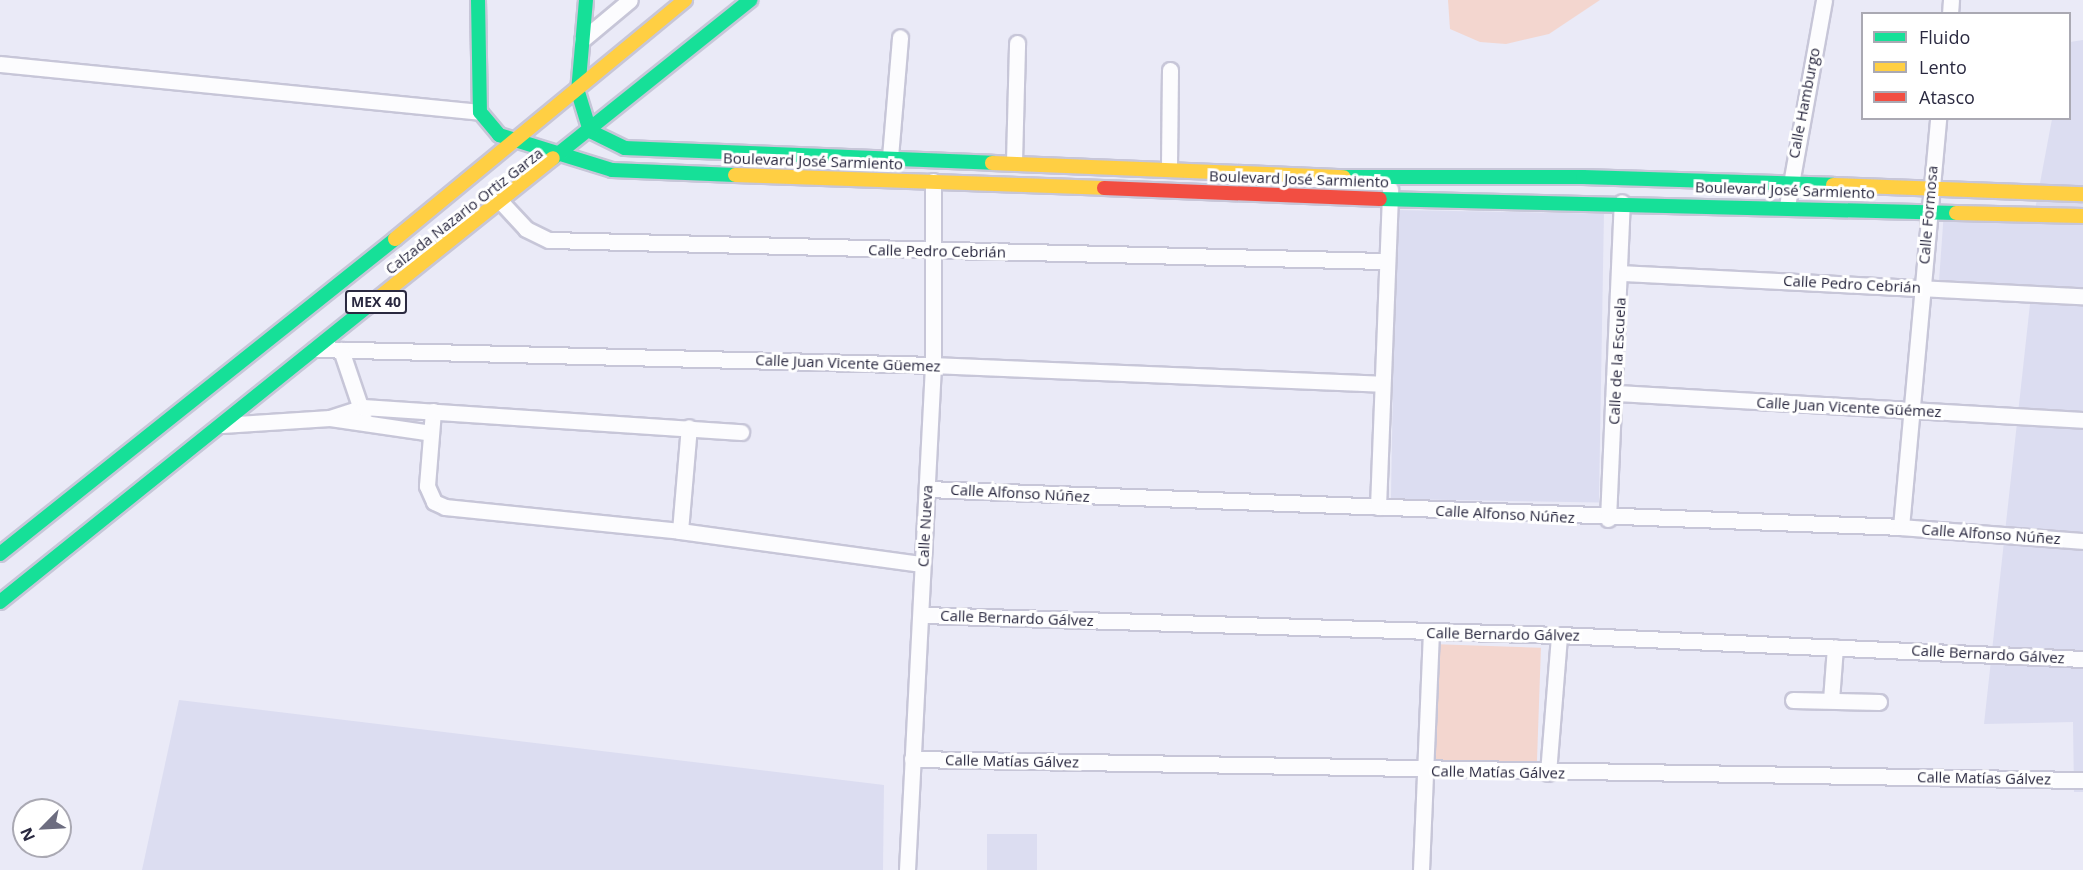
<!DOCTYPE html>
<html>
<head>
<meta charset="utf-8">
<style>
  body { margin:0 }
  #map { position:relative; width:2083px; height:870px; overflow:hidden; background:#eaeaf7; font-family:"Open Sans",sans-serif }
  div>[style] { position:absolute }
  .built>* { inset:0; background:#dcddf1; transform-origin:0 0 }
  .green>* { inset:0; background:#f3d6cf; transform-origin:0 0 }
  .roads { filter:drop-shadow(2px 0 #c7c6d8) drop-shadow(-2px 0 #c7c6d8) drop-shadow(0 2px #c7c6d8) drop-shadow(0 -2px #c7c6d8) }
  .street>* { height:15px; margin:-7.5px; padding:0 7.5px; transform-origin:7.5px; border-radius:7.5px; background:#fcfcfe }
  .fast>* { height:14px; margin:-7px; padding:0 7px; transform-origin:7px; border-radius:7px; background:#16e098 }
  .slow>* { height:14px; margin:-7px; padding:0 7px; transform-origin:7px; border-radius:7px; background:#ffcf43 }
  .jam>* { height:14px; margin:-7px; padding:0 7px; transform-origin:7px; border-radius:7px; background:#f24e42 }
  span { translate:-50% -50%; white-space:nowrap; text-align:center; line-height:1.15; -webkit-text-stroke:6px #fff; paint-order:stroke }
  .shield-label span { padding:2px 4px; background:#fff; border:2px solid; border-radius:4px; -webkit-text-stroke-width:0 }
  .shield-label { font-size:14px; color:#2a2940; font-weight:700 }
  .street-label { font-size:15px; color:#2a2940 }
  .legend { position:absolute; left:1861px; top:12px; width:210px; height:108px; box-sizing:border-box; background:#fff; border:2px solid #aaa9b3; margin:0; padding:8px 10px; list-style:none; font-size:18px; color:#2a2940 }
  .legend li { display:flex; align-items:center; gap:12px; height:30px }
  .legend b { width:30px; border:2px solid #aaa9b3 }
  .north { position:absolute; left:12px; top:798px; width:60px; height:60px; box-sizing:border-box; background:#fff; border:2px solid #aaa9b3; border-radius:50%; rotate:246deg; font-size:16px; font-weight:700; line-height:24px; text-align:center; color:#2a2940 }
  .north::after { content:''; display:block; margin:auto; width:21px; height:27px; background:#6d6d80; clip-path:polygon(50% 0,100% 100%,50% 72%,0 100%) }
</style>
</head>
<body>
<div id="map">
  <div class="built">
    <div style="clip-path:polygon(2083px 40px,2083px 792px,2074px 792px,2073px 722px,1984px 724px,2030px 304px,2028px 285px,1939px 281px,1944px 211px,2034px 215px,2052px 119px,2070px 118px,2070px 42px)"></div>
    <div style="left:1396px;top:210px;width:208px;height:289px;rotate:1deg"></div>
    <div style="clip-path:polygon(179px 700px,884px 785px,883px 870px,142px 870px)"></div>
    <div style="left:1037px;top:834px;width:36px;height:50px;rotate:90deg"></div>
  </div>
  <div class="green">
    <div style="clip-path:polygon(1448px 0,1600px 0,1549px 34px,1506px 44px,1480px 42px,1450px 29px)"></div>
    <div style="left:1431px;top:644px;width:110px;height:117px;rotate:2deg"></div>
  </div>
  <div class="roads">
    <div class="street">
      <div style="left:1950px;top:14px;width:14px;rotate:-86deg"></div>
      <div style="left:582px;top:40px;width:62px;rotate:-39.8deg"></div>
      <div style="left:0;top:64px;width:482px;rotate:5.7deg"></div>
      <div style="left:890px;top:157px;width:120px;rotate:-85.2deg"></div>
      <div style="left:1014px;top:161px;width:118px;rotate:-88.5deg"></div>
      <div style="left:1169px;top:166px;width:96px;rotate:-89.4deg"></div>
      <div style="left:502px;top:203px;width:35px;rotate:47deg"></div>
      <div style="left:526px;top:229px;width:25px;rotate:26deg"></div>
      <div style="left:549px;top:240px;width:837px;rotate:1.44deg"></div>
      <div style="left:1787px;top:206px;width:209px;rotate:-79.8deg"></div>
      <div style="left:1621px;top:273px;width:463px;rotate:2.9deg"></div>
      <div style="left:315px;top:349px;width:618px;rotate:1.48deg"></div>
      <div style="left:933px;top:365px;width:447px;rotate:2.4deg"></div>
      <div style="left:341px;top:350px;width:69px;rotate:71.3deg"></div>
      <div style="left:1616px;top:393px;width:468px;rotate:3.3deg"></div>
      <div style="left:433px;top:411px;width:75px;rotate:94.6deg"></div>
      <div style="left:427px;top:486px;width:17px;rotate:66deg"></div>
      <div style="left:434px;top:502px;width:12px;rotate:24deg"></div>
      <div style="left:445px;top:507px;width:236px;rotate:5.8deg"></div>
      <div style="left:680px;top:531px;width:244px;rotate:7.8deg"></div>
      <div style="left:330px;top:418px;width:102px;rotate:8.4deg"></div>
      <div style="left:222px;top:425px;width:108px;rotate:-3.7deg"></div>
      <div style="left:330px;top:418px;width:35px;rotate:-18deg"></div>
      <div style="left:363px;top:407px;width:379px;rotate:3.8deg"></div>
      <div style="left:927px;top:489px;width:975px;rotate:2.23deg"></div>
      <div style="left:1901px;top:527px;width:183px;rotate:4.4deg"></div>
      <div style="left:1378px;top:507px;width:318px;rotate:-87.8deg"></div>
      <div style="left:1608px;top:519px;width:317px;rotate:-87.5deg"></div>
      <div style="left:1901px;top:527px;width:411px;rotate:-84.8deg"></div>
      <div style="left:680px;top:531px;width:104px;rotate:-85.1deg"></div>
      <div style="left:922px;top:615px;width:637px;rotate:1.8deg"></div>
      <div style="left:1559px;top:635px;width:525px;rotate:2.62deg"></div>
      <div style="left:1793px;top:700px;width:86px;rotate:1.3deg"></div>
      <div style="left:1831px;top:700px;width:53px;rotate:-85.7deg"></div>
      <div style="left:912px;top:759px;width:1171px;rotate:1.03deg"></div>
      <div style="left:1548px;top:773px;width:138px;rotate:-85.4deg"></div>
      <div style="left:907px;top:870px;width:506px;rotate:-87.05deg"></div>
      <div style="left:933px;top:365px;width:184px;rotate:-90deg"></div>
      <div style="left:1421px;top:870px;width:237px;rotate:-87.6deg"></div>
    </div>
    <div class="fast">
      <div style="left:478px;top:0;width:112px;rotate:89deg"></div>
      <div style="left:480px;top:112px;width:30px;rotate:50deg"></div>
      <div style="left:499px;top:135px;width:118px;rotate:17.2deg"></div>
      <div style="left:612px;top:170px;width:123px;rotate:2.3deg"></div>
      <div style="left:586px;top:0;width:92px;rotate:95deg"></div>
      <div style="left:578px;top:92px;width:41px;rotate:72.9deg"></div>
      <div style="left:590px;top:131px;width:39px;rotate:26deg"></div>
      <div style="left:625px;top:148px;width:367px;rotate:2.3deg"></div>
      <div style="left:553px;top:158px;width:253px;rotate:-38.7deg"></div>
      <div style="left:1344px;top:177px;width:239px"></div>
      <div style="left:1583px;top:177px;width:250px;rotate:1.8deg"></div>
      <div style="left:1380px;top:199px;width:576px;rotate:1.39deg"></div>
      <div style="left:0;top:554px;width:505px;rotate:-38.57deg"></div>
      <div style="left:0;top:602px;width:471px;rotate:-38.8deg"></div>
    </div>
    <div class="slow">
      <div style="left:992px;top:163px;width:352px;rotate:2.3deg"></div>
      <div style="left:735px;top:175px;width:369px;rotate:2deg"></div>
      <div style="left:1833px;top:185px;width:250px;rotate:2.1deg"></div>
      <div style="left:1956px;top:213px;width:127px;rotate:1.4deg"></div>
      <div style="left:395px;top:239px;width:376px;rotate:-39.5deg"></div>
      <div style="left:367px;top:307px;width:238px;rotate:-38.7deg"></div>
    </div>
    <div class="jam">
      <div style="left:1104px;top:188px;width:276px;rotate:2.3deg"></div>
    </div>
  </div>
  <div class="shield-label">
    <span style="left:376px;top:302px">MEX 40</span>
  </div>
  <div class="street-label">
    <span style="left:1804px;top:103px;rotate:-79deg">Calle Hamburgo</span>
    <span style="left:813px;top:161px;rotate:2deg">Boulevard José Sarmiento</span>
    <span style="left:1299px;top:179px;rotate:2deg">Boulevard José Sarmiento</span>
    <span style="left:1785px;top:190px;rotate:2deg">Boulevard José Sarmiento</span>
    <span style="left:464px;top:211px;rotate:-38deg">Calzada Nazario Ortiz Garza</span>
    <span style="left:1928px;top:215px;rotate:-85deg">Calle Formosa</span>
    <span style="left:937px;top:251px;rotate:1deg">Calle Pedro Cebrián</span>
    <span style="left:1852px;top:284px;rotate:3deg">Calle Pedro Cebrián</span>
    <span style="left:1617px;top:361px;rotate:-87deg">Calle de la Escuela</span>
    <span style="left:848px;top:363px;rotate:2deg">Calle Juan Vicente Güemez</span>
    <span style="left:1849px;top:407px;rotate:3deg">Calle Juan Vicente Güémez</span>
    <span style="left:1020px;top:493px;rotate:3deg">Calle Alfonso Núñez</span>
    <span style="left:1505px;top:514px;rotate:3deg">Calle Alfonso Núñez</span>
    <span style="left:925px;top:526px;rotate:-87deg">Calle Nueva</span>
    <span style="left:1991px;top:534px;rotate:4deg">Calle Alfonso Núñez</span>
    <span style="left:1017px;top:618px;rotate:2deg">Calle Bernardo Gálvez</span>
    <span style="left:1503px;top:634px;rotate:1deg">Calle Bernardo Gálvez</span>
    <span style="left:1988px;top:654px;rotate:3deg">Calle Bernardo Gálvez</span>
    <span style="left:1012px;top:761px;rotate:1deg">Calle Matías Gálvez</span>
    <span style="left:1498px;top:772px;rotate:1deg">Calle Matías Gálvez</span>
    <span style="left:1984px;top:778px;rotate:1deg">Calle Matías Gálvez</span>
  </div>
  <ul class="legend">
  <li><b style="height:8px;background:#16e098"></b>Fluido</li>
  <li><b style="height:8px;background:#ffcf43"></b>Lento</li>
  <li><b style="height:8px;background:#f24e42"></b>Atasco</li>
  </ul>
  <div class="north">N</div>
</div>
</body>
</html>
